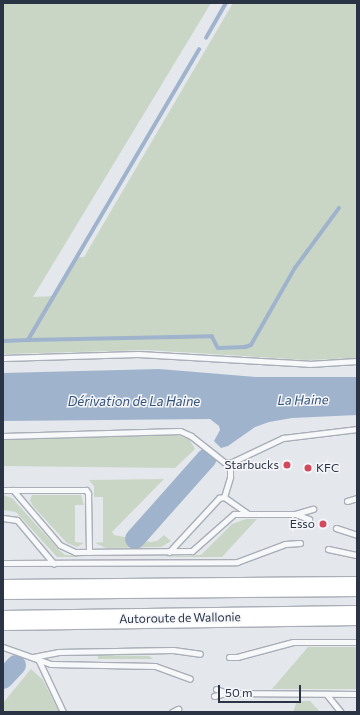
<!DOCTYPE html>
<html>
<head>
<meta charset="utf-8">
<style>
  body { margin:0 }
  #map { position:relative; width:360px; height:715px; overflow:hidden; background:#e4e7ec; font-family:Commissioner,sans-serif }
  div>[style] { position:absolute }
  .green>* { inset:0; background:#c9d6c5 }
  .water>* { inset:0; background:#9fb4cc }
  .stream>* { height:3.5px; margin:-1.75px; padding:0 1.75px; transform-origin:1.75px; border-radius:1.75px; background:#9fb4cc }
  .river>* { height:20px; margin:-10px; padding:0 10px; transform-origin:10px; border-radius:10px; background:#9fb4cc }
  .roads { filter:drop-shadow(1px 0 #a9aeb7) drop-shadow(-1px 0 #a9aeb7) drop-shadow(0 1px #a9aeb7) drop-shadow(0 -1px #a9aeb7) }
  .lane>* { height:5px; margin:-2.5px; padding:0 2.5px; transform-origin:2.5px; border-radius:2.5px; background:#f7f8fa }
  .highway>* { height:19px; margin:-9.5px; padding:0 9.5px; transform-origin:9.5px; border-radius:9.5px; background:#fff }
  .dots>* { width:11px; height:11px; translate:-50% -50%; box-sizing:border-box; border:2px solid #f4f6f9; border-radius:50% }
  span { translate:-50% -50%; white-space:nowrap; text-align:center; line-height:1.15; -webkit-text-stroke:3px #f4f6f9; paint-order:stroke }
  .poi-label { font-size:12px; color:#2b3445 }
  .right { translate:-100% -50%; text-align:right }
  .left { translate:0 -50%; text-align:left }
  .street-label { font-size:12px; color:#2b3445 }
  .water-label { font-size:13px; color:#34527a; font-style:italic }
  .frame { position:absolute; inset:0; border:4px solid #2b3445; pointer-events:none }
  .scale { position:absolute; left:218px; top:685px; width:83px; height:18px; box-sizing:border-box; border:2px solid #2b3445; border-top:0; padding-left:5px; font-size:12px; line-height:14px; white-space:nowrap; color:#2b3445; -webkit-text-stroke:3px #f4f6f9; paint-order:stroke }
</style>
</head>
<body>
<div id="map">
  <div class="green">
    <div style="clip-path:polygon(3px 3px,211px 3px,33px 297px,54px 296px,77px 257px,84px 257px,233px 3px,357px 3px,357px 358px,306px 360px,147px 350px,3px 354px)"></div>
    <div style="clip-path:polygon(177px 435px,189px 439px,195px 449px,175px 468px,3px 466px,3px 440px)"></div>
    <div style="clip-path:polygon(164px 479px,112px 532px,114px 535px,150px 542px,157px 541px,164px 535px,171px 541px,161px 547px,106px 548px,95px 543px,103px 542px,103px 497px,94px 497px,94px 486px,89px 480px)"></div>
    <div style="clip-path:polygon(3px 495px,12px 498px,59px 550px,65px 555px,87px 557px,57px 557px,16px 512px,3px 510px)"></div>
    <div style="clip-path:polygon(32px 495px,81px 495px,84px 505px,75px 505px,75px 542px,84px 543px,77px 547px,67px 543px,33px 506px,30px 500px)"></div>
    <div style="clip-path:polygon(246px 519px,257px 519px,222px 557px,159px 557px,201px 555px,232px 524px)"></div>
    <div style="clip-path:polygon(308px 647px,357px 647px,357px 689px,272px 689px)"></div>
    <div style="clip-path:polygon(98px 655px,149px 656px,153px 659px,98px 659px)"></div>
    <div style="clip-path:polygon(31px 669px,43px 680px,59px 712px,3px 712px,3px 703px)"></div>
    <div style="clip-path:polygon(297px 701px,310px 701px,320px 712px,293px 712px)"></div>
  </div>
  <div class="water">
    <div style="clip-path:polygon(159px 369px,256px 377px,357px 377px,357px 415px,292px 418px,269px 422px,255px 427px,228px 446px,221px 448px,214px 441px,220px 430px,219px 426px,210px 419px,3px 421px,3px 373px)"></div>
  </div>
  <div class="stream">
    <div style="left:206px;top:38px;width:40px;rotate:-60.3deg"></div>
    <div style="left:28px;top:340px;width:184px;rotate:-1.2deg"></div>
    <div style="left:212px;top:336px;width:13px;rotate:63deg"></div>
    <div style="left:218px;top:348px;width:27px;rotate:-2deg"></div>
    <div style="left:245px;top:347px;width:6px;rotate:-18deg"></div>
    <div style="left:251px;top:345px;width:89px;rotate:-60.3deg"></div>
    <div style="left:295px;top:268px;width:74px;rotate:-53.7deg"></div>
    <div style="left:3px;top:341px;width:25px;rotate:-2deg"></div>
    <div style="left:28px;top:340px;width:337px;rotate:-59.5deg"></div>
  </div>
  <div class="river">
    <div style="left:135px;top:539px;width:108px;rotate:-48.4deg"></div>
    <div style="left:3px;top:679px;width:19px;rotate:-47deg"></div>
  </div>
  <div class="roads">
    <div class="lane">
      <div style="left:3px;top:358px;width:135px;rotate:-1.7deg"></div>
      <div style="left:138px;top:354px;width:171px;rotate:3.3deg"></div>
      <div style="left:309px;top:364px;width:48px;rotate:-3.6deg"></div>
      <div style="left:3px;top:436px;width:177px;rotate:-1.6deg"></div>
      <div style="left:180px;top:431px;width:12px;rotate:24deg"></div>
      <div style="left:191px;top:436px;width:42px;rotate:38.2deg"></div>
      <div style="left:224px;top:462px;width:6px;rotate:9deg"></div>
      <div style="left:230px;top:463px;width:59px;rotate:-25.3deg"></div>
      <div style="left:283px;top:438px;width:75px;rotate:-6.9deg"></div>
      <div style="left:3px;top:490px;width:10px"></div>
      <div style="left:13px;top:490px;width:72px;rotate:49.5deg"></div>
      <div style="left:60px;top:545px;width:17px;rotate:25deg"></div>
      <div style="left:75px;top:552px;width:117px;rotate:-0.5deg"></div>
      <div style="left:192px;top:551px;width:56px;rotate:-41.4deg"></div>
      <div style="left:234px;top:514px;width:61px"></div>
      <div style="left:295px;top:514px;width:19px;rotate:-16deg"></div>
      <div style="left:13px;top:490px;width:73px"></div>
      <div style="left:86px;top:490px;width:4px;rotate:56deg"></div>
      <div style="left:88px;top:493px;width:59px;rotate:89deg"></div>
      <div style="left:224px;top:497px;width:21px;rotate:-73deg"></div>
      <div style="left:230px;top:477px;width:14px;rotate:-90deg"></div>
      <div style="left:347px;top:501px;width:10px;rotate:-17deg"></div>
      <div style="left:295px;top:514px;width:15px;rotate:20deg"></div>
      <div style="left:3px;top:518px;width:14px;rotate:8deg"></div>
      <div style="left:17px;top:520px;width:57px;rotate:49.9deg"></div>
      <div style="left:336px;top:528px;width:22px;rotate:18deg"></div>
      <div style="left:328px;top:549px;width:30px;rotate:12deg"></div>
      <div style="left:169px;top:552px;width:74px;rotate:-47.2deg"></div>
      <div style="left:219px;top:498px;width:5px;rotate:-11deg"></div>
      <div style="left:224px;top:497px;width:28px;rotate:35deg"></div>
      <div style="left:3px;top:563px;width:234px;rotate:-0.2deg"></div>
      <div style="left:237px;top:562px;width:51px;rotate:-20.6deg"></div>
      <div style="left:285px;top:544px;width:15px;rotate:-4deg"></div>
      <div style="left:3px;top:647px;width:51px;rotate:19.5deg"></div>
      <div style="left:51px;top:664px;width:104px;rotate:1.1deg"></div>
      <div style="left:155px;top:666px;width:37px;rotate:20deg"></div>
      <div style="left:33px;top:657px;width:25px;rotate:-11deg"></div>
      <div style="left:58px;top:652px;width:115px;rotate:-1deg"></div>
      <div style="left:173px;top:650px;width:27px;rotate:8deg"></div>
      <div style="left:229px;top:657px;width:8px"></div>
      <div style="left:237px;top:657px;width:58px;rotate:-15deg"></div>
      <div style="left:293px;top:642px;width:64px"></div>
      <div style="left:39px;top:661px;width:56px;rotate:64.8deg"></div>
      <div style="left:216px;top:689px;width:12px;rotate:20deg"></div>
      <div style="left:227px;top:693px;width:130px;rotate:0.4deg"></div>
      <div style="left:327px;top:695px;width:22px;rotate:51deg"></div>
      <div style="left:214px;top:696px;width:12px;rotate:-14deg"></div>
      <div style="left:172px;top:712px;width:7px;rotate:-27deg"></div>
    </div>
    <div class="highway">
      <div style="left:3px;top:589px;width:354px;rotate:-0.5deg"></div>
      <div style="left:3px;top:620px;width:354px;rotate:-0.8deg"></div>
    </div>
  </div>
  <div class="dots">
    <div style="left:287px;top:465px;background:#d1495b"></div>
    <div style="left:308px;top:468px;background:#d1495b"></div>
    <div style="left:323px;top:524px;background:#d1495b"></div>
  </div>
  <div class="poi-label">
    <span class="right" style="left:279px;top:465px">Starbucks</span>
    <span class="left" style="left:316px;top:468px">KFC</span>
    <span class="right" style="left:315px;top:524px">Esso</span>
  </div>
  <div class="street-label">
    <span style="left:180px;top:618px;rotate:-1deg">Autoroute de Wallonie</span>
  </div>
  <div class="water-label">
    <span style="left:303px;top:400px;rotate:-1deg">La Haine</span>
    <span style="left:134px;top:401px">Dérivation de La Haine</span>
  </div>
  <div class="frame"></div>
  <div class="scale">50 m</div>
</div>
</body>
</html>
